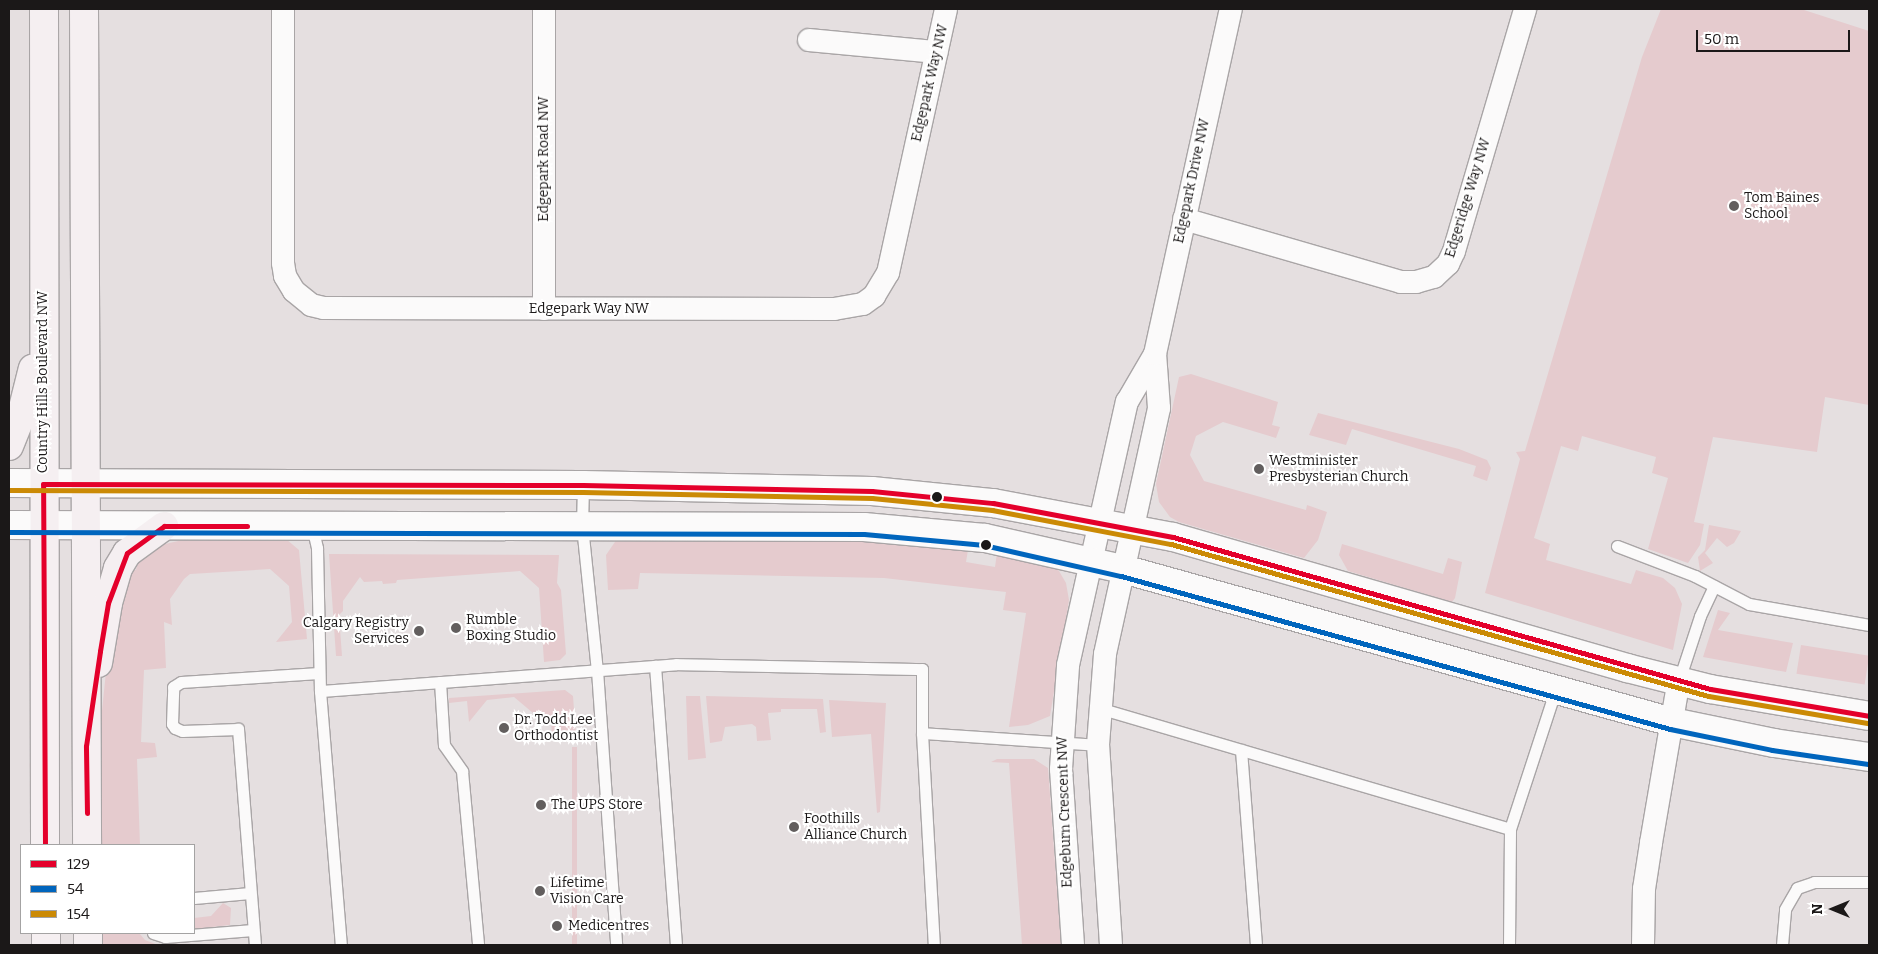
<!DOCTYPE html>
<html>
<head>
<meta charset="utf-8">
<style>
  body { margin:0 }
  #map { position:relative; width:1878px; height:954px; overflow:hidden; background:#e5dfe0; font-family:Bitter,serif }
  div>[style] { position:absolute }
  .green>* { inset:0; background:#e5cbce; transform-origin:0 0 }
  .roads { filter:drop-shadow(1px 0 #a9a5a6) drop-shadow(-1px 0 #a9a5a6) drop-shadow(0 1px #a9a5a6) drop-shadow(0 -1px #a9a5a6) }
  .service>* { height:11px; margin:-5.5px; padding:0 5.5px; transform-origin:5.5px; border-radius:5.5px; background:#fbfafa }
  .minor>* { height:22px; margin:-11px; padding:0 11px; transform-origin:11px; border-radius:11px; background:#fbfafa }
  .tertiary>* { height:28px; margin:-14px; padding:0 14px; transform-origin:14px; border-radius:14px; background:#fbfafa }
  .secondary>* { height:28px; margin:-14px; padding:0 14px; transform-origin:14px; border-radius:14px; background:#f5eff1 }
  .bus-1>* { height:5px; margin:-2.5px; padding:0 2.5px; transform-origin:2.5px; border-radius:2.5px; background:#e4002b }
  .bus-2>* { height:5px; margin:-2.5px; padding:0 2.5px; transform-origin:2.5px; border-radius:2.5px; background:#0065bd }
  .bus-3>* { height:5px; margin:-2.5px; padding:0 2.5px; transform-origin:2.5px; border-radius:2.5px; background:#cb8a05 }
  .dots>* { width:14px; height:14px; translate:-50% -50%; box-sizing:border-box; border:2px solid #fff; border-radius:50% }
  span { translate:-50% -50%; white-space:nowrap; text-align:center; line-height:1.15; -webkit-text-stroke:4px #fff; paint-order:stroke }
  .street-label { font-size:14px; color:#1b1818 }
  .poi-label { font-size:14px; color:#1b1818 }
  .left { translate:0 -50%; text-align:left }
  .right { translate:-100% -50%; text-align:right }
  .frame { position:absolute; inset:0; border:10px solid #1b1818; pointer-events:none }
  .legend { position:absolute; left:20px; top:844px; width:175px; height:90px; box-sizing:border-box; background:#fff; border:1px solid #a4a3a3; margin:0; padding:6px 9px; list-style:none; font-size:15px; color:#1b1818 }
  .legend li { display:flex; align-items:center; gap:10px; height:25px }
  .legend b { width:25px; border:1px solid #a4a3a3 }
  .north { position:absolute; left:1808px; top:884px; width:50px; height:50px; -webkit-text-stroke:4px #fff; paint-order:stroke; rotate:270deg; font-size:14px; font-weight:700; line-height:20px; text-align:center; color:#1b1818 }
  .north::after { content:''; display:block; margin:auto; width:18px; height:22px; background:#1b1818; clip-path:polygon(50% 0,100% 100%,50% 72%,0 100%) }
  .scale { position:absolute; left:1696px; top:30px; width:154px; height:22px; box-sizing:border-box; border:2px solid #1b1818; border-top:0; padding-left:6px; font-size:15px; line-height:18px; white-space:nowrap; color:#1b1818; -webkit-text-stroke:4px #fff; paint-order:stroke }
</style>
</head>
<body>
<div id="map">
  <div class="green">
    <div style="clip-path:polygon(1661px 9px,1801px 9px,1869px 31px,1869px 405px,1825px 397px,1817px 452px,1713px 437px,1694px 522px,1704px 524px,1700px 545px,1688px 563px,1648px 549px,1668px 478px,1652px 473px,1656px 457px,1582px 436px,1578px 451px,1561px 446px,1534px 538px,1550px 544px,1546px 560px,1631px 584px,1636px 570px,1663px 578px,1675px 588px,1682px 604px,1673px 650px,1485px 593px,1520px 459px,1516px 452px,1525px 451px,1642px 57px)"></div>
    <div style="clip-path:polygon(1191px 374px,1278px 402px,1272px 425px,1280px 427px,1276px 438px,1223px 422px,1196px 436px,1190px 455px,1204px 481px,1306px 510px,1307px 505px,1327px 512px,1318px 540px,1304px 558px,1179px 522px,1170px 517px,1159px 502px,1156px 484px,1179px 377px)"></div>
    <div style="clip-path:polygon(1318px 413px,1459px 449px,1487px 460px,1491px 468px,1487px 481px,1473px 476px,1476px 466px,1352px 429px,1346px 445px,1309px 435px)"></div>
    <div style="clip-path:polygon(1709px 525px,1741px 531px,1734px 543px,1727px 547px,1717px 538px,1705px 553px,1713px 563px,1700px 571px,1698px 557px,1705px 550px)"></div>
    <div style="clip-path:polygon(187px 539px,286px 539px,299px 550px,307px 639px,276px 642px,292px 622px,289px 586px,270px 569px,190px 574px,184px 579px,170px 599px,172px 625px,164px 622px,166px 668px,144px 670px,141px 742px,155px 743px,157px 757px,137px 759px,140px 845px,97px 845px,99px 740px,111px 623px,126px 567px,136px 570px,138px 560px,152px 547px)"></div>
    <div style="clip-path:polygon(617px 539px,877px 542px,968px 550px,966px 562px,995px 567px,997px 553px,1047px 563px,1059px 571px,1066px 583px,1069px 600px,1050px 716px,1028px 725px,1009px 727px,1026px 613px,1003px 610px,1006px 592px,884px 578px,640px 573px,638px 589px,608px 590px,606px 555px)"></div>
    <div style="clip-path:polygon(1342px 544px,1443px 574px,1448px 558px,1462px 562px,1455px 598px,1452px 602px,1348px 571px,1339px 555px)"></div>
    <div style="clip-path:polygon(329px 554px,559px 555px,557px 583px,561px 590px,566px 654px,560px 660px,544px 662px,539px 588px,520px 571px,397px 580px,396px 583px,383px 584px,382px 581px,364px 582px,360px 577px,343px 601px,343px 611px,339px 615px,342px 656px,336px 656px)"></div>
    <div style="clip-path:polygon(1718px 610px,1730px 613px,1718px 630px,1793px 643px,1786px 672px,1703px 657px)"></div>
    <div style="left:1801px;top:645px;width:69px;height:29px;rotate:9deg"></div>
    <div style="clip-path:polygon(565px 690px,573px 696px,576px 737px,568px 738px,568px 734px,552px 735px,551px 720px,543px 712px,533px 713px,514px 697px,487px 700px,469px 722px,467px 701px,449px 703px,449px 698px)"></div>
    <div style="clip-path:polygon(686px 696px,700px 696px,706px 758px,688px 760px)"></div>
    <div style="clip-path:polygon(706px 696px,823px 699px,826px 732px,820px 733px,817px 709px,781px 709px,781px 712px,768px 713px,771px 740px,757px 741px,756px 727px,752px 724px,725px 727px,722px 741px,710px 743px)"></div>
    <div style="clip-path:polygon(829px 700px,886px 703px,880px 812px,877px 813px,871px 734px,832px 737px)"></div>
    <div style="left:572px;top:747px;width:5px;height:198px"></div>
    <div style="clip-path:polygon(997px 759px,1034px 759px,1048px 768px,1061px 945px,1022px 945px,1009px 763px,991px 762px)"></div>
    <div style="clip-path:polygon(223px 903px,231px 908px,230px 925px,194px 929px,194px 918px,211px 916px)"></div>
    <div style="clip-path:polygon(97px 933px,139px 933px,145px 940px,158px 945px,97px 945px)"></div>
  </div>
  <div class="roads">
    <div class="service">
      <div style="left:583px;top:485px;width:41px;rotate:91.4deg"></div>
      <div style="left:582px;top:526px;width:145px;rotate:84.1deg"></div>
      <div style="left:597px;top:670px;width:276px;rotate:86deg"></div>
      <div style="left:312px;top:526px;width:23px;rotate:77deg"></div>
      <div style="left:317px;top:548px;width:143px;rotate:88.8deg"></div>
      <div style="left:320px;top:691px;width:255px;rotate:85.3deg"></div>
      <div style="left:1617px;top:546px;width:84px;rotate:21deg"></div>
      <div style="left:1695px;top:576px;width:61px;rotate:27.4deg"></div>
      <div style="left:1749px;top:604px;width:122px;rotate:9.9deg"></div>
      <div style="left:1679px;top:680px;width:67px;rotate:-71.8deg"></div>
      <div style="left:1700px;top:616px;width:33px;rotate:-65deg"></div>
      <div style="left:440px;top:682px;width:63px;rotate:86.4deg"></div>
      <div style="left:444px;top:745px;width:32px;rotate:55deg"></div>
      <div style="left:462px;top:771px;width:175px;rotate:84.7deg"></div>
      <div style="left:320px;top:691px;width:336px;rotate:-4.3deg"></div>
      <div style="left:1099px;top:708px;width:428px;rotate:16.4deg"></div>
      <div style="left:922px;top:733px;width:176px;rotate:3.9deg"></div>
      <div style="left:1241px;top:750px;width:196px;rotate:85.6deg"></div>
      <div style="left:194px;top:898px;width:56px;rotate:-5.1deg"></div>
      <div style="left:153px;top:933px;width:13px;rotate:18deg"></div>
      <div style="left:165px;top:937px;width:88px;rotate:-4.5deg"></div>
      <div style="left:255px;top:945px;width:217px;rotate:-94.5deg"></div>
      <div style="left:238px;top:729px;width:56px;rotate:178deg"></div>
      <div style="left:182px;top:731px;width:8px;rotate:-157deg"></div>
      <div style="left:175px;top:728px;width:5px;rotate:-127deg"></div>
      <div style="left:172px;top:724px;width:37px;rotate:-88deg"></div>
      <div style="left:173px;top:687px;width:9px;rotate:-32deg"></div>
      <div style="left:181px;top:682px;width:138px;rotate:-3.7deg"></div>
      <div style="left:676px;top:945px;width:280px;rotate:-94.3deg"></div>
      <div style="left:655px;top:666px;width:21px;rotate:-5deg"></div>
      <div style="left:676px;top:664px;width:246px;rotate:1.2deg"></div>
      <div style="left:922px;top:669px;width:64px;rotate:90deg"></div>
      <div style="left:922px;top:733px;width:212px;rotate:86.8deg"></div>
      <div style="left:1509px;top:945px;width:116px;rotate:-89.5deg"></div>
      <div style="left:1510px;top:829px;width:145px;rotate:-71.9deg"></div>
      <div style="left:1782px;top:945px;width:36px;rotate:-85deg"></div>
      <div style="left:1785px;top:909px;width:24px;rotate:-60deg"></div>
      <div style="left:1797px;top:888px;width:18px;rotate:-19deg"></div>
      <div style="left:1814px;top:882px;width:55px"></div>
    </div>
    <div class="minor">
      <div style="left:283px;top:9px;width:254px;rotate:90deg"></div>
      <div style="left:283px;top:263px;width:13px;rotate:81deg"></div>
      <div style="left:285px;top:276px;width:17px;rotate:59deg"></div>
      <div style="left:294px;top:291px;width:22px;rotate:39deg"></div>
      <div style="left:311px;top:305px;width:13px;rotate:13deg"></div>
      <div style="left:324px;top:308px;width:510px;rotate:0.11deg"></div>
      <div style="left:834px;top:309px;width:29px;rotate:-10deg"></div>
      <div style="left:863px;top:304px;width:14px;rotate:-36deg"></div>
      <div style="left:874px;top:296px;width:27px;rotate:-59deg"></div>
      <div style="left:888px;top:273px;width:270px;rotate:-77.6deg"></div>
      <div style="left:544px;top:9px;width:300px;rotate:90deg"></div>
      <div style="left:809px;top:40px;width:128px;rotate:5.4deg"></div>
      <div style="left:1184px;top:219px;width:226px;rotate:16.2deg"></div>
      <div style="left:1401px;top:282px;width:15px"></div>
      <div style="left:1416px;top:282px;width:19px;rotate:-16deg"></div>
      <div style="left:1434px;top:277px;width:19px;rotate:-43deg"></div>
      <div style="left:1448px;top:264px;width:14px;rotate:-65deg"></div>
      <div style="left:1454px;top:251px;width:252px;rotate:-73.6deg"></div>
      <div style="left:1073px;top:945px;width:176px;rotate:-93.9deg"></div>
      <div style="left:1061px;top:769px;width:104px;rotate:-86.1deg"></div>
      <div style="left:1068px;top:665px;width:270px;rotate:-77.4deg"></div>
      <div style="left:1127px;top:402px;width:56px;rotate:-59.7deg"></div>
      <div style="left:1111px;top:945px;width:200px;rotate:-93.7deg"></div>
      <div style="left:1098px;top:745px;width:91px;rotate:-85.6deg"></div>
      <div style="left:1105px;top:654px;width:252px;rotate:-77.6deg"></div>
      <div style="left:1159px;top:408px;width:54px;rotate:-94.2deg"></div>
      <div style="left:1155px;top:354px;width:353px;rotate:-77.6deg"></div>
      <div style="left:1643px;top:945px;width:56px;rotate:-89deg"></div>
      <div style="left:1644px;top:889px;width:47px;rotate:-81.3deg"></div>
      <div style="left:1651px;top:843px;width:165px;rotate:-80.3deg"></div>
    </div>
    <div class="tertiary">
      <div style="left:9px;top:483px;width:574px;rotate:0.2deg"></div>
      <div style="left:583px;top:485px;width:289px;rotate:1.2deg"></div>
      <div style="left:872px;top:491px;width:122px;rotate:5.7deg"></div>
      <div style="left:993px;top:503px;width:183px;rotate:10.7deg"></div>
      <div style="left:1173px;top:537px;width:473px;rotate:16.1deg"></div>
      <div style="left:1627px;top:668px;width:86px;rotate:14.2deg"></div>
      <div style="left:1710px;top:689px;width:161px;rotate:9.6deg"></div>
      <div style="left:9px;top:525px;width:855px;rotate:0.13deg"></div>
      <div style="left:864px;top:527px;width:121px;rotate:5.2deg"></div>
      <div style="left:985px;top:538px;width:141px;rotate:12.7deg"></div>
      <div style="left:1123px;top:569px;width:570px;rotate:15.57deg"></div>
      <div style="left:1672px;top:722px;width:104px;rotate:11.6deg"></div>
      <div style="left:1774px;top:743px;width:96px;rotate:8.4deg"></div>
    </div>
    <div class="secondary">
      <div style="left:44px;top:9px;width:836px;rotate:89.93deg"></div>
      <div style="left:84px;top:9px;width:836px;rotate:89.79deg"></div>
      <div style="left:9px;top:446px;width:32px;rotate:-68deg"></div>
      <div style="left:21px;top:416px;width:49px;rotate:-76deg"></div>
      <div style="left:98px;top:663px;width:61px;rotate:-80.5deg"></div>
      <div style="left:108px;top:603px;width:36px;rotate:-74deg"></div>
      <div style="left:118px;top:568px;width:17px;rotate:-59deg"></div>
      <div style="left:127px;top:553px;width:46px;rotate:-36.1deg"></div>
      <div style="left:46px;top:933px;width:12px;rotate:90deg"></div>
      <div style="left:88px;top:933px;width:12px;rotate:90deg"></div>
    </div>
  </div>
  <div class="bus-1">
    <div style="left:87px;top:813px;width:67px;rotate:-90.9deg"></div>
    <div style="left:86px;top:746px;width:96px;rotate:-81.6deg"></div>
    <div style="left:100px;top:651px;width:49px;rotate:-80.5deg"></div>
    <div style="left:108px;top:603px;width:53px;rotate:-69.2deg"></div>
    <div style="left:127px;top:553px;width:46px;rotate:-36.1deg"></div>
    <div style="left:164px;top:526px;width:83px"></div>
    <div style="left:45px;top:845px;width:361px;rotate:-90.3deg"></div>
    <div style="left:43px;top:484px;width:540px;rotate:0.11deg"></div>
    <div style="left:583px;top:485px;width:289px;rotate:1.2deg"></div>
    <div style="left:872px;top:491px;width:122px;rotate:5.7deg"></div>
    <div style="left:993px;top:503px;width:183px;rotate:10.7deg"></div>
    <div style="left:1173px;top:537px;width:558px;rotate:15.8deg"></div>
    <div style="left:1710px;top:689px;width:161px;rotate:9.6deg"></div>
  </div>
  <div class="bus-2">
    <div style="left:9px;top:532px;width:855px;rotate:0.13deg"></div>
    <div style="left:864px;top:534px;width:121px;rotate:5.2deg"></div>
    <div style="left:984px;top:545px;width:140px;rotate:12.8deg"></div>
    <div style="left:1121px;top:576px;width:570px;rotate:15.57deg"></div>
    <div style="left:1670px;top:729px;width:104px;rotate:11.6deg"></div>
    <div style="left:1772px;top:750px;width:97px;rotate:8.3deg"></div>
  </div>
  <div class="bus-3">
    <div style="left:9px;top:490px;width:574px;rotate:0.2deg"></div>
    <div style="left:583px;top:492px;width:289px;rotate:1.2deg"></div>
    <div style="left:872px;top:498px;width:121px;rotate:5.7deg"></div>
    <div style="left:992px;top:510px;width:182px;rotate:10.8deg"></div>
    <div style="left:1171px;top:544px;width:558px;rotate:15.8deg"></div>
    <div style="left:1708px;top:696px;width:162px;rotate:9.6deg"></div>
  </div>
  <div class="dots">
    <div style="left:1734px;top:206px;background:#625e5e"></div>
    <div style="left:1259px;top:469px;background:#625e5e"></div>
    <div style="left:937px;top:497px;background:#1b1818"></div>
    <div style="left:986px;top:545px;background:#1b1818"></div>
    <div style="left:456px;top:628px;background:#625e5e"></div>
    <div style="left:419px;top:631px;background:#625e5e"></div>
    <div style="left:504px;top:728px;background:#625e5e"></div>
    <div style="left:541px;top:805px;background:#625e5e"></div>
    <div style="left:794px;top:827px;background:#625e5e"></div>
    <div style="left:540px;top:891px;background:#625e5e"></div>
    <div style="left:557px;top:926px;background:#625e5e"></div>
  </div>
  <div class="street-label">
    <span style="left:930px;top:83px;rotate:-77deg">Edgepark Way NW</span>
    <span style="left:544px;top:159px;rotate:-90deg">Edgepark Road NW</span>
    <span style="left:1192px;top:181px;rotate:-78deg">Edgepark Drive NW</span>
    <span style="left:1468px;top:198px;rotate:-73deg">Edgeridge Way NW</span>
    <span style="left:589px;top:309px">Edgepark Way NW</span>
    <span style="left:43px;top:382px;rotate:-90deg">Country Hills Boulevard NW</span>
    <span style="left:1065px;top:812px;rotate:-92deg">Edgeburn Crescent NW</span>
  </div>
  <div class="poi-label">
    <span class="left" style="left:1744px;top:206px">Tom Baines<br>School</span>
    <span class="left" style="left:1269px;top:469px">Westminister<br>Presbysterian Church</span>
    <span class="left" style="left:466px;top:628px">Rumble<br>Boxing Studio</span>
    <span class="right" style="left:409px;top:631px">Calgary Registry<br>Services</span>
    <span class="left" style="left:514px;top:728px">Dr. Todd Lee<br>Orthodontist</span>
    <span class="left" style="left:551px;top:805px">The UPS Store</span>
    <span class="left" style="left:804px;top:827px">Foothills<br>Alliance Church</span>
    <span class="left" style="left:550px;top:891px">Lifetime<br>Vision Care</span>
    <span class="left" style="left:568px;top:926px">Medicentres</span>
  </div>
  <div class="frame"></div>
  <ul class="legend">
  <li><b style="height:6px;background:#e4002b"></b>129</li>
  <li><b style="height:6px;background:#0065bd"></b>54</li>
  <li><b style="height:6px;background:#cb8a05"></b>154</li>
  </ul>
  <div class="north">N</div>
  <div class="scale">50 m</div>
</div>
</body>
</html>
